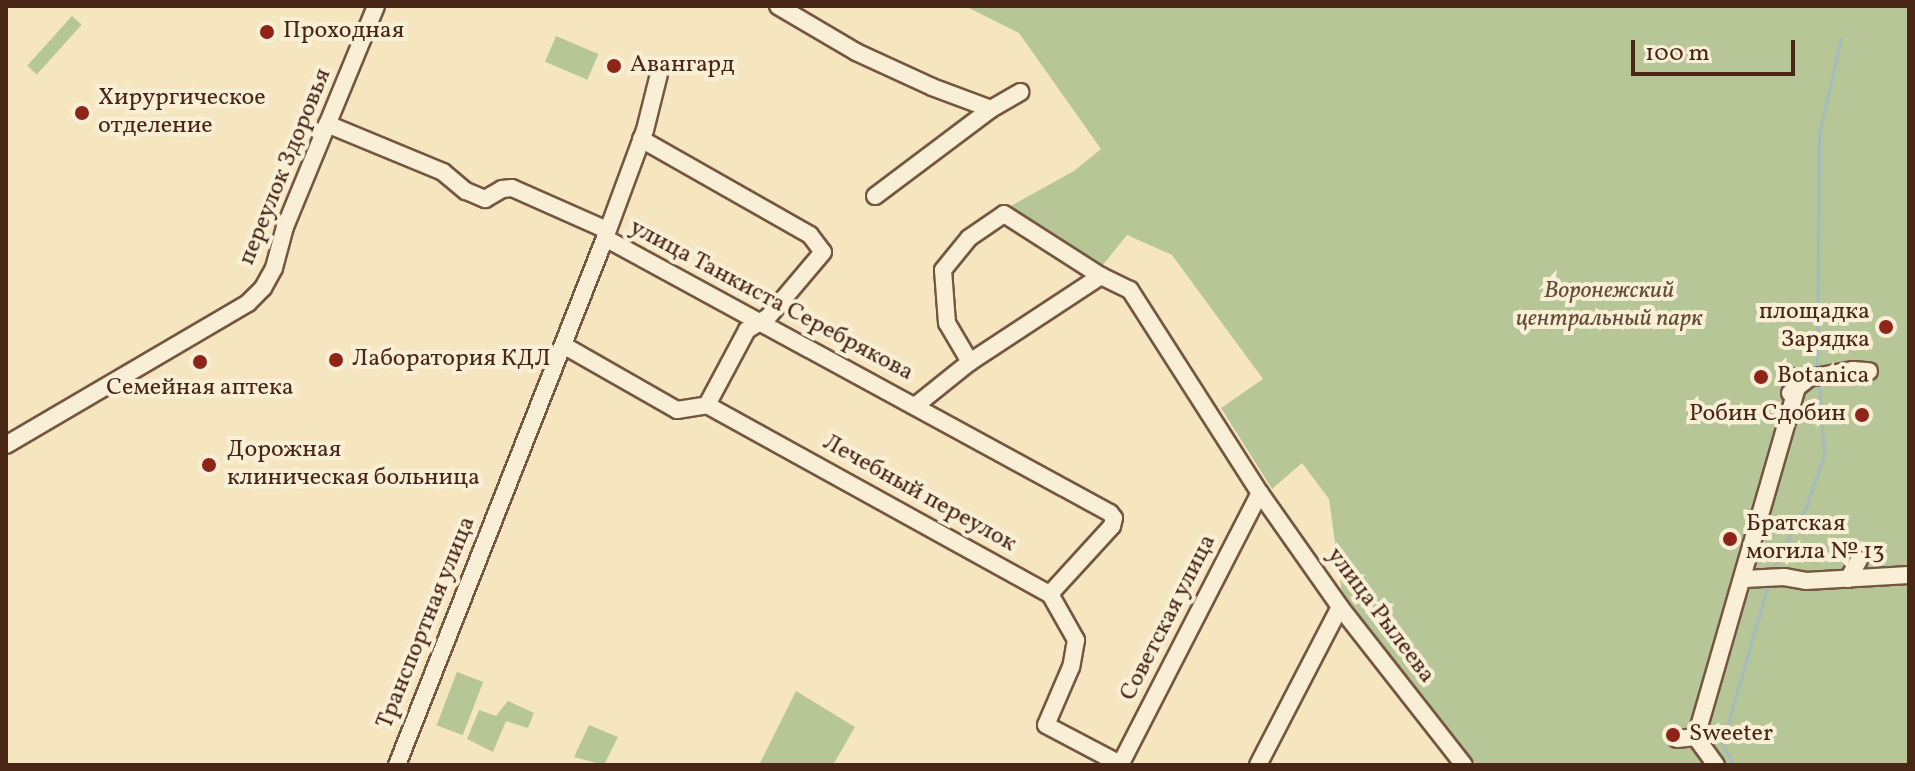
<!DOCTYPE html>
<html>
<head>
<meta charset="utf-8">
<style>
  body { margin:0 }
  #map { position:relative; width:1915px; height:771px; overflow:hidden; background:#f6e6c0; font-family:Vollkorn,serif }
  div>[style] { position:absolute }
  .green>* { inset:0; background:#b7c697; transform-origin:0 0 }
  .stream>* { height:3px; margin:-1.5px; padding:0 1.5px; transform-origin:1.5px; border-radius:1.5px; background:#a3bcbe }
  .roads { filter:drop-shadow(2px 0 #755641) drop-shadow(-2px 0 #755641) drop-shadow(0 2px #755641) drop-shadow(0 -2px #755641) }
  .minor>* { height:16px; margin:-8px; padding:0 8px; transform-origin:8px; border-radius:8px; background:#f9efd6 }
  .dots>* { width:22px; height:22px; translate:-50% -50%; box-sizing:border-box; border:4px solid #f9efd6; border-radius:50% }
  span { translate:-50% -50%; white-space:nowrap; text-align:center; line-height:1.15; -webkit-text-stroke:8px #f9efd6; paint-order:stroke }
  .poi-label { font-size:24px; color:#4a2617 }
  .left { translate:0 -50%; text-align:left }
  .right { translate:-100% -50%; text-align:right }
  .street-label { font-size:24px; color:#4a2617 }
  .park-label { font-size:24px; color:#654e37; font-style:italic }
  .frame { position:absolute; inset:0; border:8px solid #4a2617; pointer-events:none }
  .scale { position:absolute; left:1631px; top:40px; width:164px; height:36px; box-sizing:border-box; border:4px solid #4a2617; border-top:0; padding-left:10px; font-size:24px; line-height:28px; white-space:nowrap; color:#4a2617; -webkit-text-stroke:6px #f9efd6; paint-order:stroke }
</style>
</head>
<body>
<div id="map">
  <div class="green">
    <div style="clip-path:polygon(965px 6px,1909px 6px,1909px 765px,1477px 765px,1342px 593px,1329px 499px,1302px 463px,1272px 489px,1221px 408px,1263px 379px,1172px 255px,1127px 235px,1102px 266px,1081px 256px,1007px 208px,1074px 171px,1101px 149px,1019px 33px)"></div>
    <div style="left:72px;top:16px;width:13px;height:67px;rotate:42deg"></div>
    <div style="left:556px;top:36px;width:46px;height:28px;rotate:23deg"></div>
    <div style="left:457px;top:672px;width:28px;height:57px;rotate:21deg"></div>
    <div style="clip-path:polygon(796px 691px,855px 727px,833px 765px,759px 765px)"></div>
    <div style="clip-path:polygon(508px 701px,534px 713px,528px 728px,506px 721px,493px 752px,467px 739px,479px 710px,496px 716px)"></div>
    <div style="clip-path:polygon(589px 725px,618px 737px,604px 765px,574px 757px)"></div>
  </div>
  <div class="stream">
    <div style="left:1817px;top:371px;width:237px;rotate:-89.5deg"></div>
    <div style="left:1819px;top:134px;width:98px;rotate:-77.1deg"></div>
    <div style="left:1771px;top:571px;width:73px;rotate:-61.3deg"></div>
    <div style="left:1806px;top:507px;width:54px;rotate:-70.6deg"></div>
    <div style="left:1824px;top:456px;width:73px;rotate:-93.9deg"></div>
    <div style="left:1734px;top:765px;width:24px;rotate:-120deg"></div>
    <div style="left:1722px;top:744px;width:166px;rotate:-73.9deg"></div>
  </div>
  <div class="roads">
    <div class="minor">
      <div style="left:778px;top:6px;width:91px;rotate:30.5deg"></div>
      <div style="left:856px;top:52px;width:84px;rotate:24.7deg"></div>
      <div style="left:932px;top:87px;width:63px;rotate:20.4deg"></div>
      <div style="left:991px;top:109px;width:145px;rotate:143.1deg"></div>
      <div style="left:991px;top:109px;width:34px;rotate:-30deg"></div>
      <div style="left:327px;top:124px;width:126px;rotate:22.5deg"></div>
      <div style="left:443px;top:172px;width:30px;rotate:40deg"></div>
      <div style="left:466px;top:191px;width:21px;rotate:23deg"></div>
      <div style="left:485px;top:199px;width:20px;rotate:-30deg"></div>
      <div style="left:502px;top:189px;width:10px;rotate:-6deg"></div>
      <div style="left:512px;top:188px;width:104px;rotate:23.9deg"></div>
      <div style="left:641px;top:139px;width:194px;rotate:29.6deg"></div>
      <div style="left:810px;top:235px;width:21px;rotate:53deg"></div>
      <div style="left:823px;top:252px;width:85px;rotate:130.2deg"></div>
      <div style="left:768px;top:317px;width:25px;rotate:148deg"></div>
      <div style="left:747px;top:330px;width:85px;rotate:118.1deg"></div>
      <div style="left:605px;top:238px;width:575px;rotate:28.57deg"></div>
      <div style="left:1110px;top:513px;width:6px;rotate:51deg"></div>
      <div style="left:1114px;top:518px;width:8px;rotate:104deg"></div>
      <div style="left:1112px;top:526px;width:92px;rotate:132.4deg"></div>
      <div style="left:563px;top:345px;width:131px;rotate:29.7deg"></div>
      <div style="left:677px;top:410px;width:30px;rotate:-9deg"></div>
      <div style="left:707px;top:405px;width:392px;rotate:28.9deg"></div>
      <div style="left:1050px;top:594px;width:53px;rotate:60.5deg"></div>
      <div style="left:1076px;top:640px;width:27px;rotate:100deg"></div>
      <div style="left:1071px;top:667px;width:63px;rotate:113.3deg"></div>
      <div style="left:1046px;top:725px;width:84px;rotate:27.8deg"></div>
      <div style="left:970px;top:362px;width:45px;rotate:-120.5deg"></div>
      <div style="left:947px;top:323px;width:53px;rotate:-94.3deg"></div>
      <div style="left:943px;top:270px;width:41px;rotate:-50.9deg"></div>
      <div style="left:969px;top:238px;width:42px;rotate:-34.4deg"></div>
      <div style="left:1004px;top:214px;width:115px;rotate:32.6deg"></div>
      <div style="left:1790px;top:393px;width:24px;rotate:-38deg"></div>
      <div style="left:1809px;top:378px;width:45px;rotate:-10.3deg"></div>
      <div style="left:1853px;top:370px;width:16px;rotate:4deg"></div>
      <div style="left:915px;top:406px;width:70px;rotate:-38.7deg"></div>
      <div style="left:970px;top:362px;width:157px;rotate:-33.3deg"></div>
      <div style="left:1101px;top:276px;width:32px;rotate:26deg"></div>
      <div style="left:1130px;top:290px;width:241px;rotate:57.4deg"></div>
      <div style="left:1260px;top:493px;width:139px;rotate:54.9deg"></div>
      <div style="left:1340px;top:607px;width:201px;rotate:51.9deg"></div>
      <div style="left:6px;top:445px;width:281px;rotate:-30.4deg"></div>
      <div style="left:248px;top:303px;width:21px;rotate:-45deg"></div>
      <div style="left:263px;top:288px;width:23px;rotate:-61deg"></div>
      <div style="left:274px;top:268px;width:42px;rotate:-75deg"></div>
      <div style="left:285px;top:227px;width:239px;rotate:-67.6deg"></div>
      <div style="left:1744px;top:579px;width:40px;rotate:-2.9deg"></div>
      <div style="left:1784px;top:577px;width:22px;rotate:10deg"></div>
      <div style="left:1806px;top:581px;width:103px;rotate:-3.3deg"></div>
      <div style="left:1848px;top:579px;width:22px;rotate:-60deg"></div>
      <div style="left:1677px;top:739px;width:19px;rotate:-6deg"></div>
      <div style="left:397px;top:765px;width:567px;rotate:-68.46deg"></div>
      <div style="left:605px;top:238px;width:115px;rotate:-69.7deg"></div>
      <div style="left:645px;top:130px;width:58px;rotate:-76deg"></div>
      <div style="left:1120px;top:765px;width:306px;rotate:-62.8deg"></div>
      <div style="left:1258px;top:765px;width:178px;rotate:-62.6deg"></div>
      <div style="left:1716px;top:765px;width:34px;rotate:-126deg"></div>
      <div style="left:1696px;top:737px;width:363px;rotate:-73.9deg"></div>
      <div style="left:1797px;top:388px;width:13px;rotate:-119deg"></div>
    </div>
  </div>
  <div class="dots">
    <div style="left:267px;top:32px;background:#8f2418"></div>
    <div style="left:614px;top:66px;background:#8f2418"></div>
    <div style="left:82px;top:113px;background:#8f2418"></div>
    <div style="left:1886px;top:327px;background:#8f2418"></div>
    <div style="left:336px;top:360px;background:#8f2418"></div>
    <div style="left:200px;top:362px;background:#8f2418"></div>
    <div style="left:1761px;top:377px;background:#8f2418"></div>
    <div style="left:1862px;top:415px;background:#8f2418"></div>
    <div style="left:209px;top:465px;background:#8f2418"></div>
    <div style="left:1730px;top:539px;background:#8f2418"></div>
    <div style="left:1673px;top:735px;background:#8f2418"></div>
  </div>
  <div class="poi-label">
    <span class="left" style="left:283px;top:32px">Проходная</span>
    <span class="left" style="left:630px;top:66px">Авангард</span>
    <span class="left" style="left:98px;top:113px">Хирургическое<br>отделение</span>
    <span class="right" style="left:1870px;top:327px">площадка<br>Зарядка</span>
    <span class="left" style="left:352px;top:360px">Лаборатория КДЛ</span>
    <span class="left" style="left:1777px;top:377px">Botanica</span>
    <span style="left:200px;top:389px">Семейная аптека</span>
    <span class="right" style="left:1846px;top:415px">Робин Сдобин</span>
    <span class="left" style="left:227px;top:465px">Дорожная<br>клиническая больница</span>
    <span class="left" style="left:1746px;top:539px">Братская<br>могила № 13</span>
    <span class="left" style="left:1689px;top:735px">Sweeter</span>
  </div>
  <div class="street-label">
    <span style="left:286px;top:167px;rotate:-68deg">переулок Здоровья</span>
    <span style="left:771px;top:301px;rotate:28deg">улица Танкиста Серебрякова</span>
    <span style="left:919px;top:494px;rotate:29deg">Лечебный переулок</span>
    <span style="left:1380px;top:616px;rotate:53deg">улица Рылеева</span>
    <span style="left:1169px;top:618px;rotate:-63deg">Советская улица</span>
    <span style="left:427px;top:623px;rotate:-68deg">Транспортная улица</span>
  </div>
  <div class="park-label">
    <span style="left:1609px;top:306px">Воронежский<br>центральный парк</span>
  </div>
  <div class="frame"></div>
  <div class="scale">100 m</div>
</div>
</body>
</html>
